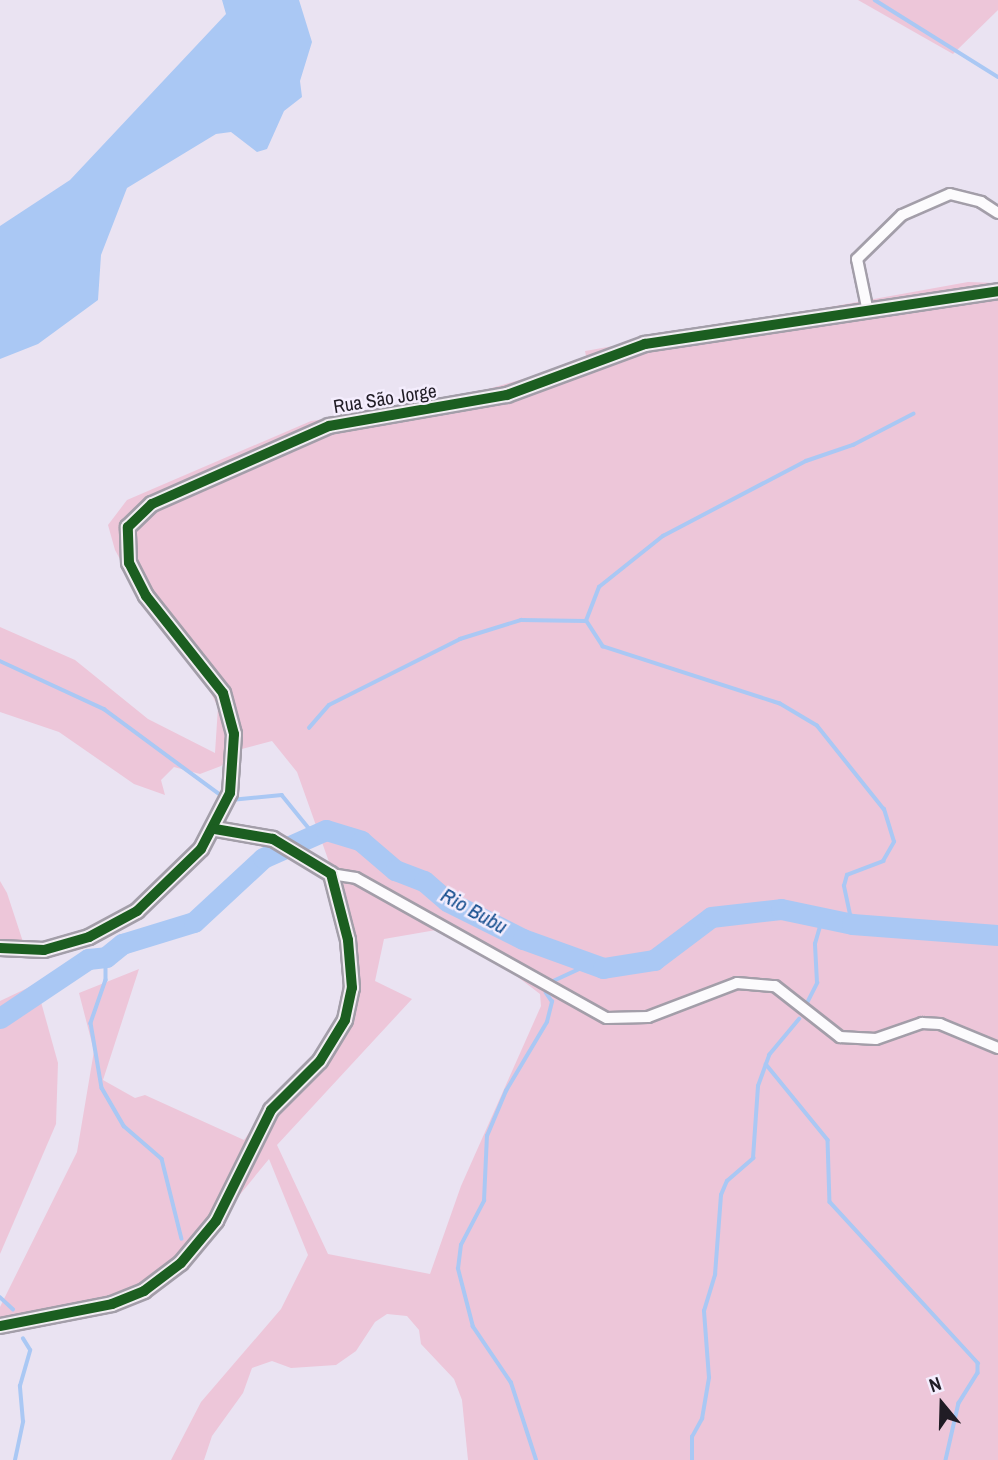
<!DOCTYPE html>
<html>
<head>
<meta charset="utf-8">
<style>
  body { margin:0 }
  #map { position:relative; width:998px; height:1460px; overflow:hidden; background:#eae3f2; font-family:"Archivo Narrow",sans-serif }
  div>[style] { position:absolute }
  .green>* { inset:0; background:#edc6d9 }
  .water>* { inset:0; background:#aac8f4 }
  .stream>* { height:3.5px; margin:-1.75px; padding:0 1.75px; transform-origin:1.75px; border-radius:1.75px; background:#aac8f4 }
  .river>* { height:21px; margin:-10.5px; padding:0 10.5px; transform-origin:10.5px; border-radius:10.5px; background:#aac8f4 }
  .roads { filter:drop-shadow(2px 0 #a39ea9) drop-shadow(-2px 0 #a39ea9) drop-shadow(0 2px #a39ea9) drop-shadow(0 -2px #a39ea9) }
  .street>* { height:10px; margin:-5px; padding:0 5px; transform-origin:5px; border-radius:5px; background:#fcfbfd }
  .secondary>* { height:14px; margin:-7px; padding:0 7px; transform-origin:7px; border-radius:7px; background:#f2eef3 }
  .cycleway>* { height:10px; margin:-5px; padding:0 5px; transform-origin:5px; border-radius:5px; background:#1b5e20 }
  span { translate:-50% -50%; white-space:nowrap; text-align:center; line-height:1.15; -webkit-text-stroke:5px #f4edfd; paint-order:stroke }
  .street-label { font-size:19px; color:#201c25 }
  .water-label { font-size:21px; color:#154e8e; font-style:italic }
  .north { position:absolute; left:907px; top:1369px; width:70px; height:70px; -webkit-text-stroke:5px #f4edfd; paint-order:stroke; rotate:341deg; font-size:19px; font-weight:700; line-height:28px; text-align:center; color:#201c25 }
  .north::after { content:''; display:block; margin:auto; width:24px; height:32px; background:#201c25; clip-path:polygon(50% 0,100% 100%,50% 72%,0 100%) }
</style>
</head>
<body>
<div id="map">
  <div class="green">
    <div style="clip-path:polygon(858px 0,998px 0,998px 10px,953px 54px)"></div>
    <div style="clip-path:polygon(evenodd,968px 282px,998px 283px,998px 1460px,468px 1460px,462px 1400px,454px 1379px,421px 1344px,419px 1330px,407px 1316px,387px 1314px,375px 1322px,356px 1351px,336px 1365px,291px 1368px,272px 1361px,252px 1368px,243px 1393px,212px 1436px,204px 1460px,171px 1460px,201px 1402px,281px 1309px,308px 1255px,269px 1159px,188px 1258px,140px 1300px,52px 1325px,0 1328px,0 1307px,77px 1152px,94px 1051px,79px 993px,139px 969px,103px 1080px,135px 1098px,145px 1095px,244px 1140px,282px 1086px,310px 1063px,356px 994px,345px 907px,297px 772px,272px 741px,238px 750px,221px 766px,200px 774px,174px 767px,161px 780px,165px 795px,134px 784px,59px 732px,0 712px,0 627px,75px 660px,148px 719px,215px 753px,218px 707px,199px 670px,153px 620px,115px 550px,108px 525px,127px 500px,311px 421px,442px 402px,587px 361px,585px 351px,591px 350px,968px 282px,436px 930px,498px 962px,540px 994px,541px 1006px,461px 1186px,430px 1274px,328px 1254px,277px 1145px,412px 999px,375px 981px,384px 939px,436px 930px)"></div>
    <div style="clip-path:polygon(0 881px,7px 893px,25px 948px,0 947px)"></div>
    <div style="clip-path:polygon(36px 984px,58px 1063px,56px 1124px,0 1254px,0 1001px)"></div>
  </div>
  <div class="water">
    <div style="clip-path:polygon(222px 0,299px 0,312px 42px,300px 81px,302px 97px,284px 111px,267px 149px,257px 152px,231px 132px,216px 134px,127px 188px,101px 255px,98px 300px,38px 344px,0 359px,0 226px,70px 180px,226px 14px)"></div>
  </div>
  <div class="stream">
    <div style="left:875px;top:0;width:145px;rotate:32deg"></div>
    <div style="left:0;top:661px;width:115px;rotate:24.8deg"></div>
    <div style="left:104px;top:709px;width:147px;rotate:36.4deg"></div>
    <div style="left:309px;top:728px;width:30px;rotate:-49deg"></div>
    <div style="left:329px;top:705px;width:147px;rotate:-26.7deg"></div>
    <div style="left:460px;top:639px;width:64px;rotate:-17.3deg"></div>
    <div style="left:521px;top:620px;width:64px;rotate:0.9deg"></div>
    <div style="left:231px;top:800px;width:51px;rotate:-5.6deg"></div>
    <div style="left:282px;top:795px;width:48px;rotate:51deg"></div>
    <div style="left:852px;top:924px;width:39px;rotate:-102deg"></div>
    <div style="left:844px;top:886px;width:11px;rotate:-75deg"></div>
    <div style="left:847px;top:875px;width:39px;rotate:-21deg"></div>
    <div style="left:883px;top:861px;width:22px;rotate:-60deg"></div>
    <div style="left:894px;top:842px;width:34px;rotate:-107deg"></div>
    <div style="left:884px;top:810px;width:107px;rotate:-128.6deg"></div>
    <div style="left:817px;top:726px;width:43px;rotate:-149.3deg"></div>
    <div style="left:780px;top:704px;width:186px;rotate:-162.1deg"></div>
    <div style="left:603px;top:647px;width:31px;rotate:-123deg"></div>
    <div style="left:586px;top:621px;width:36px;rotate:-69deg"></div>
    <div style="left:599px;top:587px;width:82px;rotate:-38.6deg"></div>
    <div style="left:663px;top:536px;width:161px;rotate:-27.7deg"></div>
    <div style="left:806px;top:461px;width:50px;rotate:-18.8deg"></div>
    <div style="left:853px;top:445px;width:68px;rotate:-27.3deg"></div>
    <div style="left:106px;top:957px;width:23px;rotate:90deg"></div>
    <div style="left:106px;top:980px;width:46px;rotate:109.2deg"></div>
    <div style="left:91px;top:1023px;width:66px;rotate:80.4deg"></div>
    <div style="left:102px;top:1088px;width:44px;rotate:59.9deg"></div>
    <div style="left:124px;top:1126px;width:50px;rotate:41deg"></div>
    <div style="left:162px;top:1159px;width:82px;rotate:76deg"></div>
    <div style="left:549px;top:983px;width:45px;rotate:-24.9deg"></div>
    <div style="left:805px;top:1007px;width:27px;rotate:-63deg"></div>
    <div style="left:817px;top:983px;width:39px;rotate:-93deg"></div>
    <div style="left:815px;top:944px;width:29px;rotate:-74deg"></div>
    <div style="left:766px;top:1064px;width:98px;rotate:50.8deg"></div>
    <div style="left:828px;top:1140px;width:62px;rotate:88.2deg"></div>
    <div style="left:830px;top:1202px;width:219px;rotate:47.4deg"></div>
    <div style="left:978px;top:1363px;width:10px;rotate:90deg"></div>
    <div style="left:978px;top:1373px;width:36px;rotate:122deg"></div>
    <div style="left:959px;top:1403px;width:58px;rotate:102.8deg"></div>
    <div style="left:0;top:1297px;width:18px;rotate:43deg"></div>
    <div style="left:15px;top:1460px;width:39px;rotate:-78deg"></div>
    <div style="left:23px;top:1422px;width:36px;rotate:-95deg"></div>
    <div style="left:20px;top:1386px;width:37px;rotate:-74deg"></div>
    <div style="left:30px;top:1350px;width:13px;rotate:-122deg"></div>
    <div style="left:536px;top:1460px;width:81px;rotate:-108deg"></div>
    <div style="left:511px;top:1383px;width:68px;rotate:-124.2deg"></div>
    <div style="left:473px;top:1327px;width:60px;rotate:-104.5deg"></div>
    <div style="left:458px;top:1269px;width:24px;rotate:-83deg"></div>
    <div style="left:461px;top:1245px;width:50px;rotate:-62.4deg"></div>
    <div style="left:484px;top:1201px;width:65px;rotate:-87.4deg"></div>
    <div style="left:487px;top:1136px;width:49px;rotate:-67.1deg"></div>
    <div style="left:506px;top:1091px;width:80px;rotate:-59.3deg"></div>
    <div style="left:547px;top:1022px;width:21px;rotate:-76deg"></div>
    <div style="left:552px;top:1002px;width:11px;rotate:-124deg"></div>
    <div style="left:692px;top:1460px;width:23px;rotate:-90deg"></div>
    <div style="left:692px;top:1437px;width:21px;rotate:-61deg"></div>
    <div style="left:702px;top:1419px;width:42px;rotate:-80.3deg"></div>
    <div style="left:709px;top:1378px;width:67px;rotate:-94.3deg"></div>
    <div style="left:704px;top:1311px;width:38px;rotate:-73deg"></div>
    <div style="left:715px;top:1275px;width:80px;rotate:-85.7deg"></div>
    <div style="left:721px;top:1195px;width:15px;rotate:-67deg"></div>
    <div style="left:727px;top:1181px;width:35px;rotate:-41deg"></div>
    <div style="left:753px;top:1158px;width:72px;rotate:-86deg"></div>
    <div style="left:758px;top:1086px;width:33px;rotate:-70deg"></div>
    <div style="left:769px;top:1055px;width:47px;rotate:-50.2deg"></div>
  </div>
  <div class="river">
    <div style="left:0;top:1018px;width:106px;rotate:-33.8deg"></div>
    <div style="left:88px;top:959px;width:18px;rotate:-6deg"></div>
    <div style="left:106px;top:957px;width:21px;rotate:-39deg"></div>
    <div style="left:122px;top:944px;width:75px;rotate:-17deg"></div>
    <div style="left:194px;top:922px;width:94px;rotate:-42.8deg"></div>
    <div style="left:263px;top:858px;width:69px;rotate:-24deg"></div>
    <div style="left:326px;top:830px;width:37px;rotate:17deg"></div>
    <div style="left:361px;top:841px;width:45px;rotate:40.5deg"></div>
    <div style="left:395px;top:870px;width:31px;rotate:21deg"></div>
    <div style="left:424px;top:881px;width:30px;rotate:41deg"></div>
    <div style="left:447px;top:901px;width:85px;rotate:26.6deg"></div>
    <div style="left:523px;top:939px;width:85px;rotate:19.9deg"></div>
    <div style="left:603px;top:968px;width:52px;rotate:-8.9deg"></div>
    <div style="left:654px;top:960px;width:71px;rotate:-37deg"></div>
    <div style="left:711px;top:917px;width:70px;rotate:-6.5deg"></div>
    <div style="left:781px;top:909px;width:73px;rotate:11.9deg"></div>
    <div style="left:852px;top:924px;width:146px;rotate:4.3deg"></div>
  </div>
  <div class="roads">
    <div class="street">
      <div style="left:867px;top:307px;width:49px;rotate:-101.8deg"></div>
      <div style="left:857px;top:259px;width:63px;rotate:-44.4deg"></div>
      <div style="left:902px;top:215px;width:52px;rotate:-23.6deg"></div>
      <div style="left:950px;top:194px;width:32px;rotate:14deg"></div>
      <div style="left:981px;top:202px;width:20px;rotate:33deg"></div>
      <div style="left:331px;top:874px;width:25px;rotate:9deg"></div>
      <div style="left:356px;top:878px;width:287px;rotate:29.2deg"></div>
      <div style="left:607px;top:1018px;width:41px;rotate:-1.4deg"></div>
      <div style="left:648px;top:1017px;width:95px;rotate:-20.9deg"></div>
      <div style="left:737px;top:983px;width:38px;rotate:5deg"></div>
      <div style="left:775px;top:986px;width:83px;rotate:38.1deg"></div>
      <div style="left:840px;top:1037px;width:36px;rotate:3deg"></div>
      <div style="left:876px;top:1039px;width:49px;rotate:-19.2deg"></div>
      <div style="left:922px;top:1023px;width:18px;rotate:3deg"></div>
      <div style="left:940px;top:1024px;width:63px;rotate:22.5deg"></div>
    </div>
    <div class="secondary">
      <div style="left:0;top:948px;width:44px;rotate:2.6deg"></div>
      <div style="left:44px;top:950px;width:47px;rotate:-16.1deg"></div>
      <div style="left:89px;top:937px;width:55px;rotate:-28.4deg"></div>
      <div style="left:137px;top:911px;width:89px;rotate:-44.1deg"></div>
      <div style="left:201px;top:849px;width:63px;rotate:-62.6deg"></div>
      <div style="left:230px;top:793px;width:59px;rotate:-86.1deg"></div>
      <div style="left:234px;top:734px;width:42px;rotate:-105deg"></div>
      <div style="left:223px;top:693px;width:124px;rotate:-128.4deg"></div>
      <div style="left:146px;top:596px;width:37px;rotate:-117deg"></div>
      <div style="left:129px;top:563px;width:36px;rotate:-92deg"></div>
      <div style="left:128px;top:527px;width:33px;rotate:-44deg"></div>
      <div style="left:152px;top:504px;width:193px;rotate:-23.8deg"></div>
      <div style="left:329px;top:426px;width:181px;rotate:-9.9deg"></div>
      <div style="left:507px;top:395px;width:147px;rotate:-20.3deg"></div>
      <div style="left:645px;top:344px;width:357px;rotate:-8.5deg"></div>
      <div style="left:0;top:1326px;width:114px;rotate:-11.1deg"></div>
      <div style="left:112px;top:1304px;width:35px;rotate:-22deg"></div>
      <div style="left:144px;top:1291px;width:46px;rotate:-37.1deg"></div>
      <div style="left:181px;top:1263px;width:55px;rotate:-50.2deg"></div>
      <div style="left:216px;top:1221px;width:124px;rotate:-63.6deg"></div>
      <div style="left:271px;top:1110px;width:69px;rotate:-45deg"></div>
      <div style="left:320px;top:1061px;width:48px;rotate:-58.6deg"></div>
      <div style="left:345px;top:1020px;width:33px;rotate:-78deg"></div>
      <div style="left:352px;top:988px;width:48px;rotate:-94.8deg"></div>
      <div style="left:348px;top:940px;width:68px;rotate:-104.4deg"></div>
      <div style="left:331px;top:874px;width:68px;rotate:-148.9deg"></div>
      <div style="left:273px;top:839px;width:59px;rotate:-170.2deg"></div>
    </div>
  </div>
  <div class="cycleway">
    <div style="left:0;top:948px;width:44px;rotate:2.6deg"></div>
    <div style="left:44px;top:950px;width:47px;rotate:-16.1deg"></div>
    <div style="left:89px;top:937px;width:55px;rotate:-28.4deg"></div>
    <div style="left:137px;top:911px;width:89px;rotate:-44.1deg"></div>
    <div style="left:201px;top:849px;width:63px;rotate:-62.6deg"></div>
    <div style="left:230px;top:793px;width:59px;rotate:-86.1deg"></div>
    <div style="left:234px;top:734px;width:42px;rotate:-105deg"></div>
    <div style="left:223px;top:693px;width:124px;rotate:-128.4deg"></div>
    <div style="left:146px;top:596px;width:37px;rotate:-117deg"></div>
    <div style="left:129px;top:563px;width:36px;rotate:-92deg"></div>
    <div style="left:128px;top:527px;width:33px;rotate:-44deg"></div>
    <div style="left:152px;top:504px;width:193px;rotate:-23.8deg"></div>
    <div style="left:329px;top:426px;width:181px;rotate:-9.9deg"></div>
    <div style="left:507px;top:395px;width:147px;rotate:-20.3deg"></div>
    <div style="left:645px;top:344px;width:357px;rotate:-8.5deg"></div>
    <div style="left:0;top:1326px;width:114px;rotate:-11.1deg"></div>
    <div style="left:112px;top:1304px;width:35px;rotate:-22deg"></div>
    <div style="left:144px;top:1291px;width:46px;rotate:-37.1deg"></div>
    <div style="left:181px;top:1263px;width:55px;rotate:-50.2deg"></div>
    <div style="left:216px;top:1221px;width:124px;rotate:-63.6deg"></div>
    <div style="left:271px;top:1110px;width:69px;rotate:-45deg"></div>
    <div style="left:320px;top:1061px;width:48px;rotate:-58.6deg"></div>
    <div style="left:345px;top:1020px;width:33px;rotate:-78deg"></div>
    <div style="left:352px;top:988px;width:48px;rotate:-94.8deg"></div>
    <div style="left:348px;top:940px;width:68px;rotate:-104.4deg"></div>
    <div style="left:331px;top:874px;width:68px;rotate:-148.9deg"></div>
    <div style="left:273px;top:839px;width:59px;rotate:-170.2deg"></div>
  </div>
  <div class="street-label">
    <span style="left:385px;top:399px;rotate:-9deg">Rua São Jorge</span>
  </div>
  <div class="water-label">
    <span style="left:474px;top:911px;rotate:29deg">Rio Bubu</span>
  </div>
  <div class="north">N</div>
</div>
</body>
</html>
